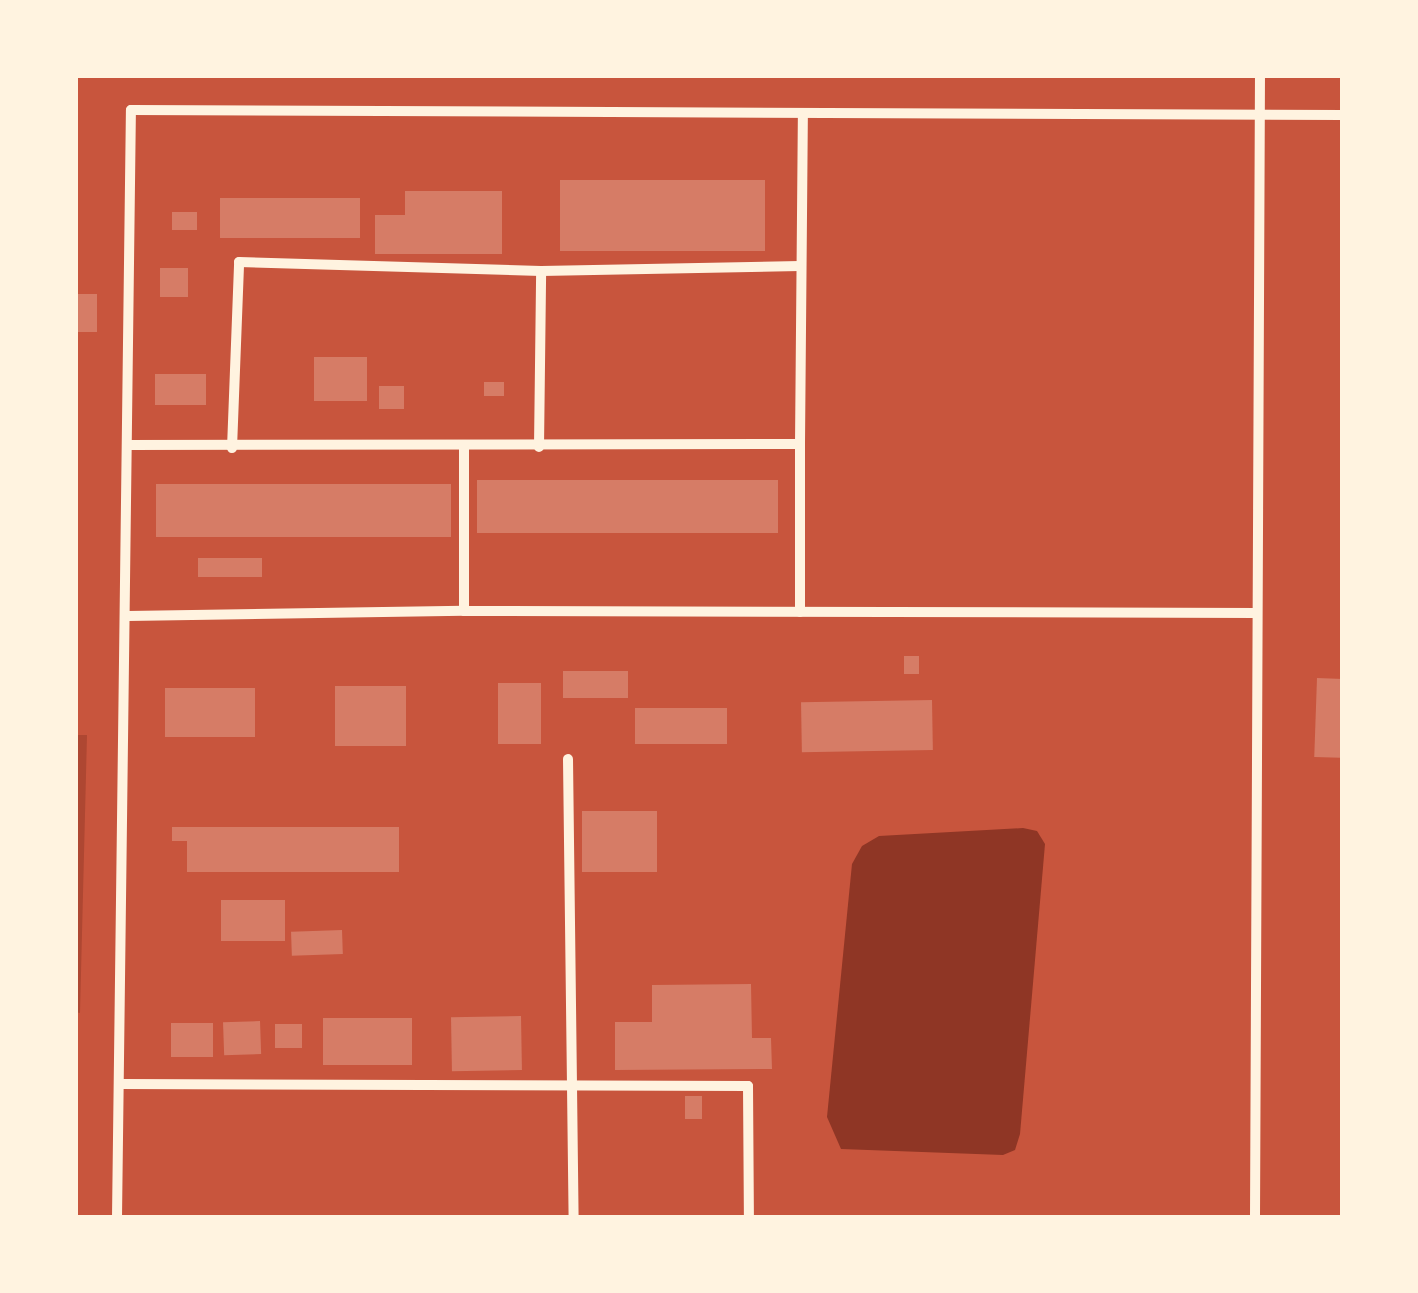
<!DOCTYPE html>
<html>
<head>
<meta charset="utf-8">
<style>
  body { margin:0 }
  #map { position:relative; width:1418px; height:1293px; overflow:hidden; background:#c8553d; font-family:"Titillium Web",sans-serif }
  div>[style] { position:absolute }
  .green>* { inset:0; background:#ae4732 }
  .water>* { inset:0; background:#8f3625 }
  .building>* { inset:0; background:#d67c66; transform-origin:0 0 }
  .minor>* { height:10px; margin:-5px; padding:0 5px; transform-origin:5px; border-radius:5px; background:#fff3e0 }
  span { translate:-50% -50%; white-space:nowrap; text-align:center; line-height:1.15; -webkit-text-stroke:8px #fff3e0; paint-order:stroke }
  .frame { position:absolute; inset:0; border:78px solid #fff3e0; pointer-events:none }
</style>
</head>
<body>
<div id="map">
  <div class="green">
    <div style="clip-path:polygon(75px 735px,87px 735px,80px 1013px,75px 1012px)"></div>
  </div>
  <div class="water">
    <div style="clip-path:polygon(1023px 828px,1037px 831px,1045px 844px,1020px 1134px,1015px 1150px,1003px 1155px,841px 1149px,827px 1117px,852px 864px,862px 846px,879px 836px)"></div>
  </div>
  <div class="building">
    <div style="left:560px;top:180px;width:205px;height:71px"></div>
    <div style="clip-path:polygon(405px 191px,502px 191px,502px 254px,375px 254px,375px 215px,405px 215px)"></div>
    <div style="left:360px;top:198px;width:40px;height:140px;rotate:90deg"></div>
    <div style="left:172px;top:212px;width:25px;height:18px"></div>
    <div style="left:160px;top:268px;width:28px;height:29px"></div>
    <div style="left:75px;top:294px;width:22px;height:38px"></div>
    <div style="left:314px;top:357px;width:53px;height:44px"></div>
    <div style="left:155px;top:374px;width:51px;height:31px"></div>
    <div style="left:484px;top:382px;width:20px;height:14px"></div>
    <div style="left:379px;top:386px;width:25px;height:23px"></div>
    <div style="left:778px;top:480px;width:53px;height:301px;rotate:90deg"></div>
    <div style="left:156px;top:484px;width:295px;height:53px"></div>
    <div style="left:198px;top:558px;width:64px;height:19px"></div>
    <div style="left:904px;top:656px;width:15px;height:18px"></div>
    <div style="left:628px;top:671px;width:27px;height:65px;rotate:90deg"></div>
    <div style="left:1317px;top:678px;width:26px;height:79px;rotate:2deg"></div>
    <div style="left:498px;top:683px;width:43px;height:61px"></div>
    <div style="left:335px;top:686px;width:71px;height:60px"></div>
    <div style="left:255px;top:688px;width:49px;height:90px;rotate:90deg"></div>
    <div style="left:932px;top:700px;width:50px;height:131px;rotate:89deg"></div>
    <div style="left:727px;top:708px;width:36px;height:92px;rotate:90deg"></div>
    <div style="left:582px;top:811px;width:75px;height:61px"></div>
    <div style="clip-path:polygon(172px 827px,399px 827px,399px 872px,187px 872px,187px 841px,172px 841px)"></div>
    <div style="left:221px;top:900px;width:64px;height:41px"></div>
    <div style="left:342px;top:930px;width:24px;height:51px;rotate:88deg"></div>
    <div style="clip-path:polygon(751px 984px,752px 1038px,771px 1038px,772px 1069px,615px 1070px,615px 1022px,652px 1022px,652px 985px)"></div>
    <div style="left:521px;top:1016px;width:54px;height:70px;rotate:89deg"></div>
    <div style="left:412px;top:1018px;width:47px;height:89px;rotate:90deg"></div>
    <div style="left:260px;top:1021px;width:33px;height:37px;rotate:88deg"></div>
    <div style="left:171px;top:1023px;width:42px;height:34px"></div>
    <div style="left:275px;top:1024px;width:27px;height:24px"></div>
    <div style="left:685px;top:1096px;width:17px;height:23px"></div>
  </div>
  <div class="minor">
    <div style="left:800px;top:444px;width:168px;rotate:90deg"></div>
    <div style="left:127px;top:445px;width:673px;rotate:-0.09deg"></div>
    <div style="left:800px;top:444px;width:331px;rotate:-89.5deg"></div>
    <div style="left:464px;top:447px;width:164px;rotate:90deg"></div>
    <div style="left:539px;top:447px;width:176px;rotate:-89.3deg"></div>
    <div style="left:232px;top:448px;width:186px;rotate:-87.8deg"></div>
    <div style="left:239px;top:262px;width:302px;rotate:1.7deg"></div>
    <div style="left:541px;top:271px;width:259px;rotate:-1.1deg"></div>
    <div style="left:128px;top:616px;width:336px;rotate:-0.9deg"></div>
    <div style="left:464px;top:611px;width:793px;rotate:0.14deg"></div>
    <div style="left:568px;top:759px;width:459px;rotate:89.3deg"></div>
    <div style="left:120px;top:1084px;width:628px;rotate:0.18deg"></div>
    <div style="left:748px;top:1086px;width:132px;rotate:89.6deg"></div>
    <div style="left:117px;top:1218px;width:1108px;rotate:-89.28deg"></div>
    <div style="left:131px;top:110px;width:1212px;rotate:0.24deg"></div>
    <div style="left:1255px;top:1218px;width:1143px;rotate:-89.75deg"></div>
  </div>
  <div class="frame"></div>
</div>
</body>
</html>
